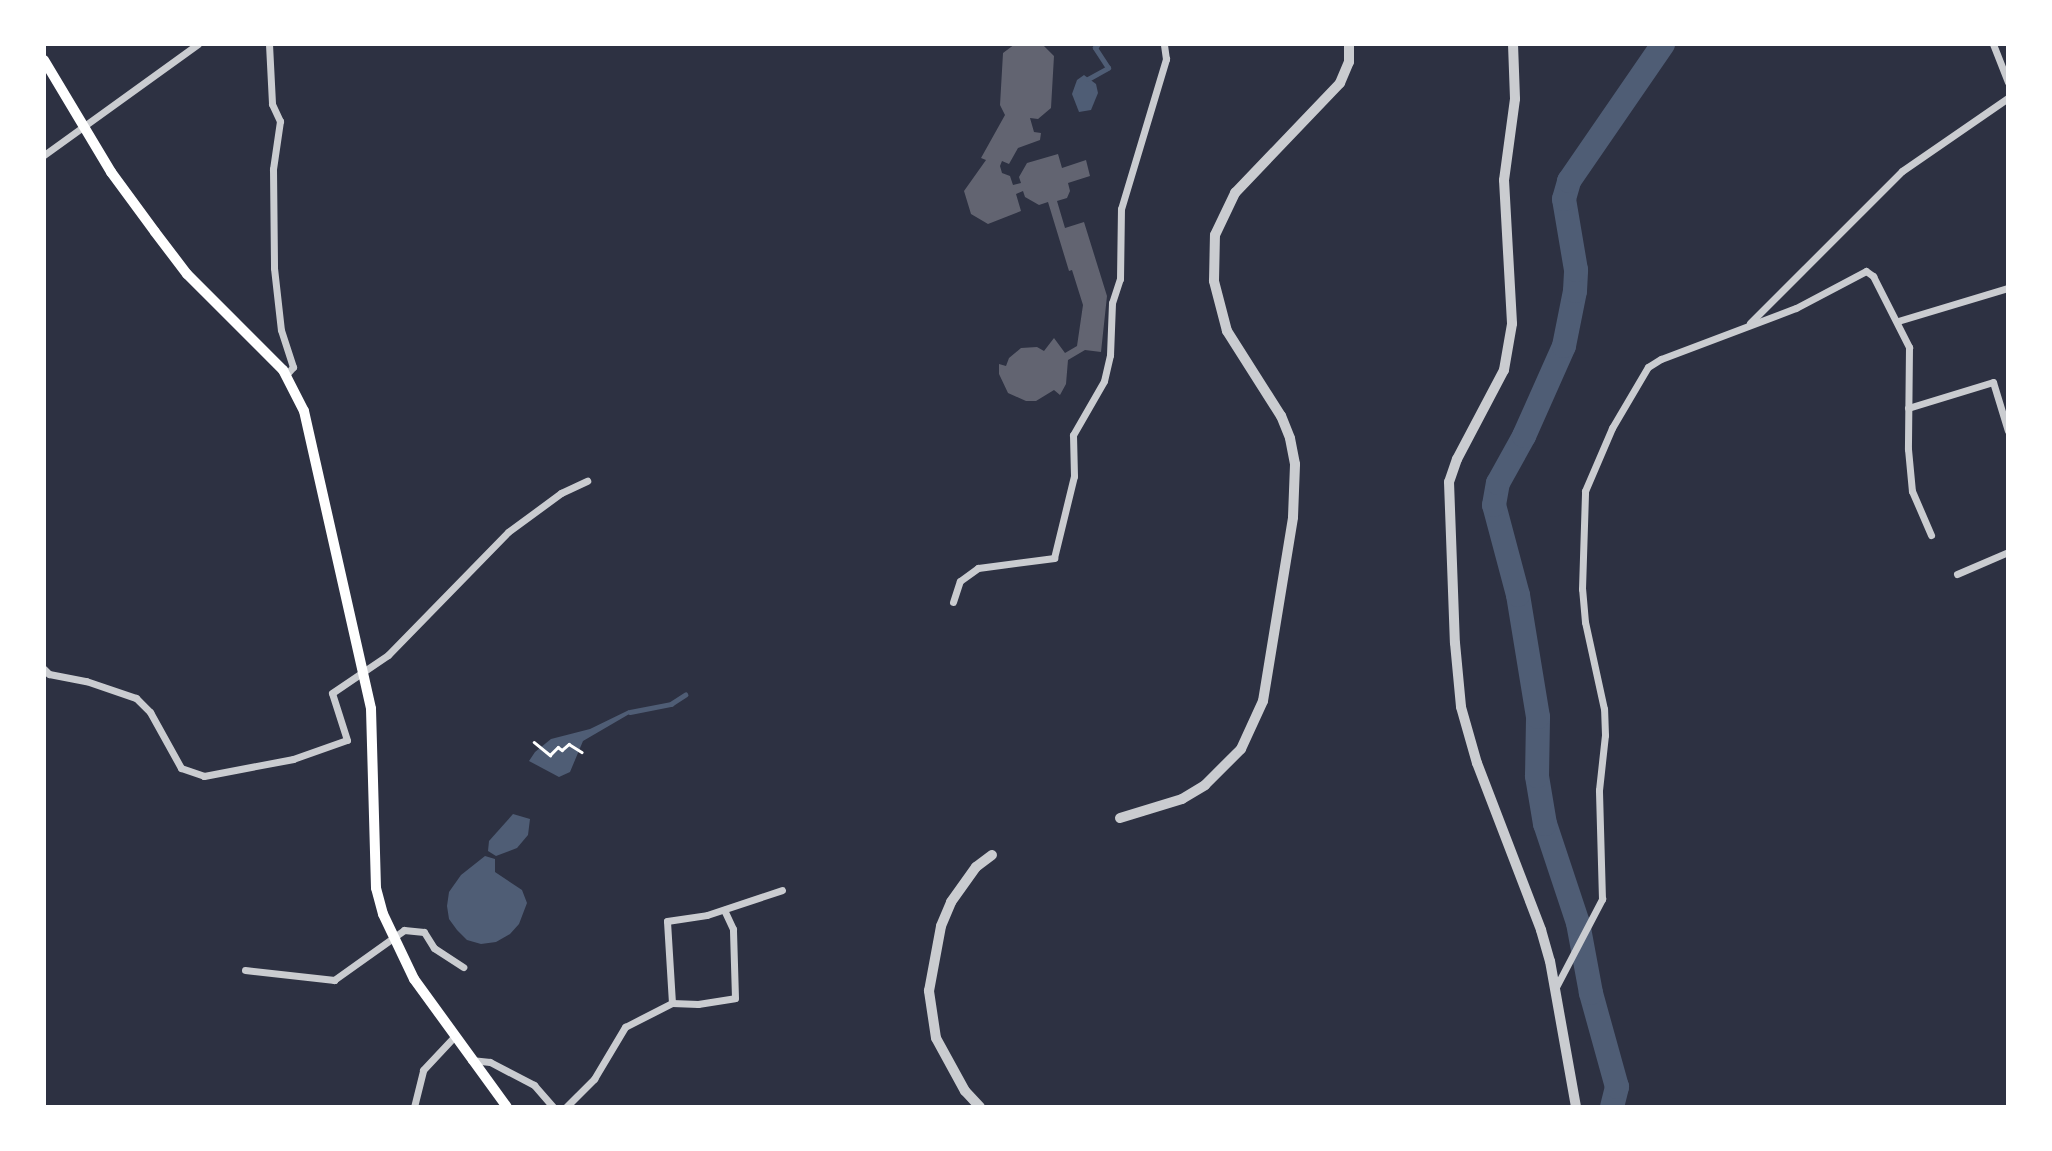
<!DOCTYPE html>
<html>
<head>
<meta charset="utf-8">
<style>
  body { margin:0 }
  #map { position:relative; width:2052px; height:1151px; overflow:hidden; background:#2d3142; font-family:"Open Sans",sans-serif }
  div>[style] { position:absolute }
  .water>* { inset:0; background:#4f5d75 }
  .stream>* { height:4.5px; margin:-2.25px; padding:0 2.25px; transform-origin:2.25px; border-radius:2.25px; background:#4f5d75 }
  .river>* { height:24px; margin:-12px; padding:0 12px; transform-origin:12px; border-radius:12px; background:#4f5d75 }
  .building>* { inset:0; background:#626471 }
  .path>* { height:2.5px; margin:-1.25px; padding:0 1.25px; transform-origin:1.25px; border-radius:1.25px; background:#fff }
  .minor>* { height:7px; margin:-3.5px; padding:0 3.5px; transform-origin:3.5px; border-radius:3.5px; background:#caccd0 }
  .tertiary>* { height:10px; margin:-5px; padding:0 5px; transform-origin:5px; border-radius:5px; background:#caccd0 }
  .secondary>* { height:10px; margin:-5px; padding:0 5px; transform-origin:5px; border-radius:5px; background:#fff }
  span { translate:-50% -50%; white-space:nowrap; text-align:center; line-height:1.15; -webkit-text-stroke:7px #fff; paint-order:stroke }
  .frame { position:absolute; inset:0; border:46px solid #fff; pointer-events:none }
</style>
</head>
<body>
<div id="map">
  <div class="water">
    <div style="clip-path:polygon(1084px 75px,1096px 84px,1098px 93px,1091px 110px,1079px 112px,1072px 94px,1077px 80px)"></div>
    <div style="clip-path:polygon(629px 710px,631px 713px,583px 741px,570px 772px,559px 777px,529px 761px,535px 752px,551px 739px,590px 729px)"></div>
    <div style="clip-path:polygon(513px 814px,530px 819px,528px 835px,517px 848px,496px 856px,488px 851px,489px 841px)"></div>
    <div style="clip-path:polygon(485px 856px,495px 859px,495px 872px,522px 890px,527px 903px,519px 924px,510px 934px,496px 942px,481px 944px,467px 940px,457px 930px,449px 919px,447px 906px,449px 892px,461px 875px)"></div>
  </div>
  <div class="stream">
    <div style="left:1088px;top:79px;width:23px;rotate:-29deg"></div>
    <div style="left:1108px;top:68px;width:24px;rotate:-123deg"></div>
    <div style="left:1095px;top:48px;width:5px;rotate:-53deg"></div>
    <div style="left:630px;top:712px;width:42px;rotate:-11deg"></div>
    <div style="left:671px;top:704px;width:17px;rotate:-33deg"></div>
  </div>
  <div class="river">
    <div style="left:1612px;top:1107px;width:21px;rotate:-76deg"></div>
    <div style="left:1617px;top:1087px;width:98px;rotate:-105.5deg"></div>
    <div style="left:1591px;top:993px;width:71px;rotate:-100.5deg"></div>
    <div style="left:1578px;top:923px;width:104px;rotate:-108.4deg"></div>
    <div style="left:1545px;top:824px;width:49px;rotate:-99.5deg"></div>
    <div style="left:1537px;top:776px;width:59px;rotate:-89deg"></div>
    <div style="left:1538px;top:717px;width:124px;rotate:-99.3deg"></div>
    <div style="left:1518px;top:595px;width:93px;rotate:-104.9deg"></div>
    <div style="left:1494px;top:505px;width:22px;rotate:-80deg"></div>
    <div style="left:1498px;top:483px;width:54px;rotate:-61deg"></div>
    <div style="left:1524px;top:436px;width:98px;rotate:-66deg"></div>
    <div style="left:1564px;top:346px;width:56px;rotate:-78.7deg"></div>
    <div style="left:1575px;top:291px;width:21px;rotate:-87deg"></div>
    <div style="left:1576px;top:270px;width:72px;rotate:-99.6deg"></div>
    <div style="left:1564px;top:199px;width:19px;rotate:-74deg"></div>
    <div style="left:1569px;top:181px;width:166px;rotate:-55.5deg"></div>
  </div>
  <div class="building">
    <div style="clip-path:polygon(1015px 44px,1042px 44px,1054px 56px,1051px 108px,1038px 119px,1030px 118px,1034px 132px,1041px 133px,1040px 140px,1018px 148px,1009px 164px,1002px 161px,1000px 166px,1002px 173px,1010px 176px,1013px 185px,1021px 183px,1019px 177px,1027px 163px,1058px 154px,1062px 168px,1086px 160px,1090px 176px,1068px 183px,1070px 191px,1067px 198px,1057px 201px,1065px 228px,1084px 222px,1107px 296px,1101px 352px,1085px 350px,1068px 360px,1066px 384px,1060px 395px,1054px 390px,1036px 401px,1026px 401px,1008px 393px,999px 374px,999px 364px,1006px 366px,1009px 358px,1021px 348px,1037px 347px,1044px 351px,1054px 338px,1065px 353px,1077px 346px,1083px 305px,1072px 270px,1069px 271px,1048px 202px,1039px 205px,1025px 197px,1023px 191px,1016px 194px,1021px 211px,988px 224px,971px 214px,964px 191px,986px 160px,981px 158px,1005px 115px,1000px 105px,1003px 53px)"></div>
  </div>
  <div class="path">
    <div style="left:534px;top:742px;width:21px;rotate:39deg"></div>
    <div style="left:550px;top:755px;width:11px;rotate:-45deg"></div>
    <div style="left:558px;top:747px;width:5px;rotate:37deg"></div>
    <div style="left:562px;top:750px;width:9px;rotate:-41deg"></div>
    <div style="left:569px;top:744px;width:15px;rotate:32deg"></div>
  </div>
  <div class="minor">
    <div style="left:269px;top:44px;width:60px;rotate:87.1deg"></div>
    <div style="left:272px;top:104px;width:19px;rotate:65deg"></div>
    <div style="left:280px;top:121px;width:49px;rotate:98.3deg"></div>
    <div style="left:273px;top:169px;width:99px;rotate:89.4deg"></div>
    <div style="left:274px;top:268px;width:62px;rotate:83.6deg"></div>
    <div style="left:281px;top:330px;width:39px;rotate:72deg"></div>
    <div style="left:293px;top:367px;width:11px;rotate:131deg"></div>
    <div style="left:1993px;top:44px;width:41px;rotate:68.5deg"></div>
    <div style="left:44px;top:155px;width:190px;rotate:-35.8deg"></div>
    <div style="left:1898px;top:321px;width:115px;rotate:-16.7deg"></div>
    <div style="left:1750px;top:323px;width:215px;rotate:-45deg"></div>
    <div style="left:1902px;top:171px;width:129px;rotate:-34.6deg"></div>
    <div style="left:1908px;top:408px;width:89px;rotate:-17deg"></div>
    <div style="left:1993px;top:382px;width:51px;rotate:73deg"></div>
    <div style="left:1957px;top:574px;width:56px;rotate:-23.3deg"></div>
    <div style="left:953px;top:602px;width:22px;rotate:-72deg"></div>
    <div style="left:960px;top:581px;width:22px;rotate:-36deg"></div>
    <div style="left:978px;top:568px;width:77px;rotate:-7.5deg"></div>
    <div style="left:1054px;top:558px;width:84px;rotate:-76.3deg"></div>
    <div style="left:1074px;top:476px;width:41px;rotate:-91.4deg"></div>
    <div style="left:1073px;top:435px;width:62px;rotate:-60.1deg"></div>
    <div style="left:1104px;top:381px;width:27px;rotate:-77deg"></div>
    <div style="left:1110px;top:355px;width:52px;rotate:-87.8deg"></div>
    <div style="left:1112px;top:303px;width:25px;rotate:-72deg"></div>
    <div style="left:1120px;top:279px;width:70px;rotate:-89.2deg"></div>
    <div style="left:1121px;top:209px;width:157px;rotate:-73.3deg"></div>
    <div style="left:1166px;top:59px;width:15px;rotate:-98deg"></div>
    <div style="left:44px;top:669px;width:7px;rotate:45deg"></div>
    <div style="left:49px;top:674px;width:38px;rotate:11deg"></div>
    <div style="left:86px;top:681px;width:53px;rotate:18.8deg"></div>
    <div style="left:136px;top:698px;width:20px;rotate:45deg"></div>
    <div style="left:150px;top:712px;width:64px;rotate:61deg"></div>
    <div style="left:181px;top:768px;width:24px;rotate:19deg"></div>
    <div style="left:204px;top:776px;width:91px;rotate:-10.8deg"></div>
    <div style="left:293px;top:759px;width:57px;rotate:-19.4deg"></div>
    <div style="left:347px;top:740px;width:49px;rotate:-107.7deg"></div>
    <div style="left:332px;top:693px;width:68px;rotate:-34.2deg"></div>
    <div style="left:388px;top:655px;width:172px;rotate:-45.7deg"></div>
    <div style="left:508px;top:532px;width:66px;rotate:-36.3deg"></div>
    <div style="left:561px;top:493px;width:29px;rotate:-25deg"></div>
    <div style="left:245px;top:970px;width:90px;rotate:6.4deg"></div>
    <div style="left:334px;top:980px;width:86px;rotate:-35.5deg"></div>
    <div style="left:404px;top:930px;width:20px;rotate:6deg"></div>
    <div style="left:424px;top:932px;width:19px;rotate:58deg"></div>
    <div style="left:434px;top:948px;width:35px;rotate:33deg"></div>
    <div style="left:1555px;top:989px;width:102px;rotate:-62.4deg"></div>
    <div style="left:1602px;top:899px;width:109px;rotate:-91.6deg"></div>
    <div style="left:1599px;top:790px;width:55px;rotate:-83.8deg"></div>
    <div style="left:1605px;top:735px;width:26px;rotate:-92deg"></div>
    <div style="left:1604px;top:709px;width:89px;rotate:-102.3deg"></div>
    <div style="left:1585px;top:622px;width:33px;rotate:-95deg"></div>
    <div style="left:1582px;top:589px;width:98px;rotate:-88.2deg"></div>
    <div style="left:1585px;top:491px;width:69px;rotate:-66.8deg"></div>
    <div style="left:1612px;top:428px;width:71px;rotate:-59.5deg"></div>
    <div style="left:1648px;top:367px;width:15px;rotate:-32deg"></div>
    <div style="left:1661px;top:359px;width:144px;rotate:-20.7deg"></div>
    <div style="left:1796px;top:308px;width:79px;rotate:-27.9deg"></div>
    <div style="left:1866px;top:271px;width:9px;rotate:36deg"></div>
    <div style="left:1873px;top:276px;width:80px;rotate:63.1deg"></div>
    <div style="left:1909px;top:347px;width:102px;rotate:90.6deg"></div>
    <div style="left:1908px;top:449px;width:42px;rotate:84.6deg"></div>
    <div style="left:1912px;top:491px;width:48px;rotate:66.6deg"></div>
    <div style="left:672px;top:1003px;width:26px;rotate:2deg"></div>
    <div style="left:698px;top:1004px;width:37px;rotate:-9deg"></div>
    <div style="left:735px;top:998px;width:69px;rotate:-91.7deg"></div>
    <div style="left:733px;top:929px;width:21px;rotate:-115deg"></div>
    <div style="left:471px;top:1060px;width:19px;rotate:6deg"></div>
    <div style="left:490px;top:1062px;width:50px;rotate:27.6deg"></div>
    <div style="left:534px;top:1085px;width:29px;rotate:49deg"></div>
    <div style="left:414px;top:1107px;width:38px;rotate:-76deg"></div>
    <div style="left:423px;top:1070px;width:45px;rotate:-46.8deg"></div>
    <div style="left:566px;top:1107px;width:40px;rotate:-45deg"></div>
    <div style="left:594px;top:1079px;width:61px;rotate:-59.2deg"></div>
    <div style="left:625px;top:1027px;width:53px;rotate:-27.1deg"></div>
    <div style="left:672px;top:1003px;width:82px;rotate:-93.5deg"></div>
    <div style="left:667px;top:921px;width:40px;rotate:-8.5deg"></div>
    <div style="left:707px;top:915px;width:79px;rotate:-18.4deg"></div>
  </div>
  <div class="tertiary">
    <div style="left:1513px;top:44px;width:55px;rotate:87.9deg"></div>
    <div style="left:1515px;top:99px;width:82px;rotate:97.7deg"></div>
    <div style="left:1504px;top:180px;width:144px;rotate:86.8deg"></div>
    <div style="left:1512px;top:324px;width:47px;rotate:99.9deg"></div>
    <div style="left:1504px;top:370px;width:101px;rotate:117.8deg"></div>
    <div style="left:1457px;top:459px;width:24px;rotate:109deg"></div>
    <div style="left:1449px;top:482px;width:161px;rotate:87.9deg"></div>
    <div style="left:1455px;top:643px;width:64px;rotate:84.6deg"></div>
    <div style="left:1461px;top:707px;width:58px;rotate:74.1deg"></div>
    <div style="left:1477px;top:763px;width:179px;rotate:69deg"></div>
    <div style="left:1541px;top:930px;width:32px;rotate:74deg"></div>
    <div style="left:1550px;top:961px;width:148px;rotate:79.9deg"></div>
    <div style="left:1120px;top:818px;width:65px;rotate:-17deg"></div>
    <div style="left:1182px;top:799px;width:27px;rotate:-31deg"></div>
    <div style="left:1205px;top:785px;width:51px;rotate:-45deg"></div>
    <div style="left:1241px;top:749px;width:53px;rotate:-65.4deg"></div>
    <div style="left:1263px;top:701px;width:186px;rotate:-80.7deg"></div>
    <div style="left:1293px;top:517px;width:53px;rotate:-87.8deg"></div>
    <div style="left:1295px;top:464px;width:26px;rotate:-101deg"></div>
    <div style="left:1290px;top:438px;width:24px;rotate:-112deg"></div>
    <div style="left:1281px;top:416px;width:101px;rotate:-122.4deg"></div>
    <div style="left:1227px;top:331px;width:52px;rotate:-104.6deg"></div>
    <div style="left:1214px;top:281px;width:46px;rotate:-88.8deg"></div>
    <div style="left:1215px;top:235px;width:47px;rotate:-64.5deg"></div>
    <div style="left:1235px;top:193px;width:152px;rotate:-46.3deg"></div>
    <div style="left:1340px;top:83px;width:23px;rotate:-67deg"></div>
    <div style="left:1349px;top:62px;width:18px;rotate:-90deg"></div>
    <div style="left:980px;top:1107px;width:22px;rotate:-133deg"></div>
    <div style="left:965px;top:1091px;width:60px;rotate:-118.7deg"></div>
    <div style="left:936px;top:1038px;width:48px;rotate:-98.5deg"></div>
    <div style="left:929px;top:991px;width:66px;rotate:-79.5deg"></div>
    <div style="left:941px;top:926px;width:26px;rotate:-67deg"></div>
    <div style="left:951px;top:902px;width:43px;rotate:-54.5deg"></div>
    <div style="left:976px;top:867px;width:20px;rotate:-37deg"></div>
  </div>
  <div class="secondary">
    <div style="left:44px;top:60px;width:131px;rotate:59.1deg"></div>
    <div style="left:111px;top:172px;width:74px;rotate:53.7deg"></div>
    <div style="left:155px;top:232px;width:53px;rotate:52.7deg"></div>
    <div style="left:187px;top:274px;width:136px;rotate:45deg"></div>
    <div style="left:283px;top:370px;width:46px;rotate:62.9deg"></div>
    <div style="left:304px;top:411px;width:305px;rotate:77.3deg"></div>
    <div style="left:371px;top:709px;width:179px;rotate:88.4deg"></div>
    <div style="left:376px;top:888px;width:27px;rotate:75deg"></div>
    <div style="left:383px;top:914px;width:72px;rotate:64.5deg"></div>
    <div style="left:414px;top:979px;width:158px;rotate:54deg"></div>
  </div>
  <div class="frame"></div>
</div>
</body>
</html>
